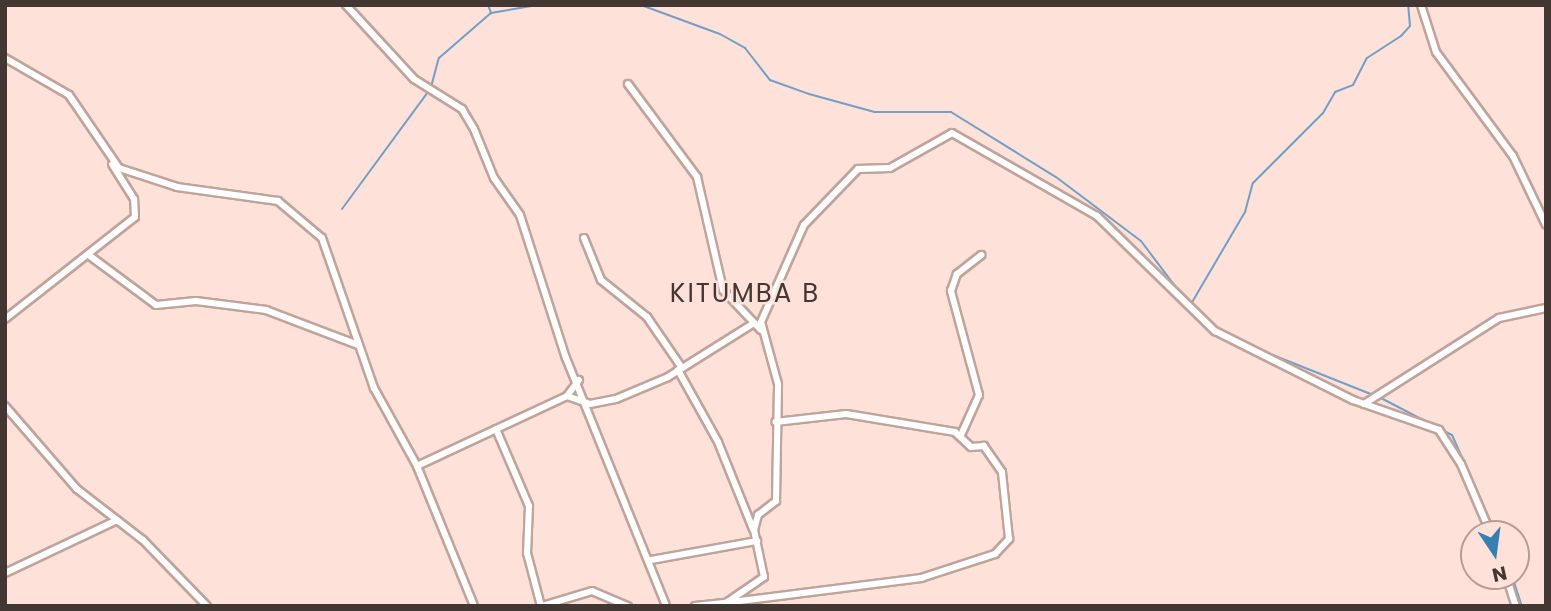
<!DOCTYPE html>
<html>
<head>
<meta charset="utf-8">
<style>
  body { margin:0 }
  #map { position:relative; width:1551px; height:611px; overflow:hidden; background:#fee1d9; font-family:Poppins,sans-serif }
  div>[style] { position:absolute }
  .stream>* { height:2px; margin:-1px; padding:0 1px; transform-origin:1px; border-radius:1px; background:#719fc6 }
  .roads { filter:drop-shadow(2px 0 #bfa49c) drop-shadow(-2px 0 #bfa49c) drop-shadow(0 2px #bfa49c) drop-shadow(0 -2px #bfa49c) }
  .minor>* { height:6px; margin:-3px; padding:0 3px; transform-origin:3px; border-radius:3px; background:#fff }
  span { translate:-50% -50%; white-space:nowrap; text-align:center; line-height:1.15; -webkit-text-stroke:5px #fee1d9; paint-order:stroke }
  .quarter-label { font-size:26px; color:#433734; letter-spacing:2px }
  .frame { position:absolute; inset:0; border:7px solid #433734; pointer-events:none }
  .north { position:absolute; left:1460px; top:520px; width:70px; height:70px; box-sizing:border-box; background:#fee1d9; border:2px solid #b39d97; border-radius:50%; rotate:167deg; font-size:19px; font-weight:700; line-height:28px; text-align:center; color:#433734 }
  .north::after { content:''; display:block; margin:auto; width:24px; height:32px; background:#387eb3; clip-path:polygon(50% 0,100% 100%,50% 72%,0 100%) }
</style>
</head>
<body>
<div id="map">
  <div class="stream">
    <div style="left:488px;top:5px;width:9px;rotate:69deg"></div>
    <div style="left:491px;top:13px;width:47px;rotate:-9.9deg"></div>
    <div style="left:641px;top:5px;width:84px;rotate:20.2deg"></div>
    <div style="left:720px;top:34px;width:29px;rotate:29deg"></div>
    <div style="left:745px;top:48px;width:41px;rotate:52deg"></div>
    <div style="left:770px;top:80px;width:41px;rotate:19.7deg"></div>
    <div style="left:809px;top:94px;width:68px;rotate:15.3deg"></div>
    <div style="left:875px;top:112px;width:76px"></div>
    <div style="left:951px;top:112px;width:123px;rotate:31.8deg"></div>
    <div style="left:1056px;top:177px;width:106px;rotate:37deg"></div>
    <div style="left:1141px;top:241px;width:66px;rotate:53deg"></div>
    <div style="left:431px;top:87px;width:30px;rotate:-75deg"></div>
    <div style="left:439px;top:58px;width:69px;rotate:-40.9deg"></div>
    <div style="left:342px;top:209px;width:145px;rotate:-53.7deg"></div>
    <div style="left:1191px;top:304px;width:107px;rotate:-59.6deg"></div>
    <div style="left:1245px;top:212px;width:30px;rotate:-75deg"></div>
    <div style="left:1253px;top:183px;width:99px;rotate:-45deg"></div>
    <div style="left:1323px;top:113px;width:24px;rotate:-60deg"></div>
    <div style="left:1335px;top:92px;width:19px;rotate:-21deg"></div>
    <div style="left:1353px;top:85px;width:30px;rotate:-63deg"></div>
    <div style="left:1367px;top:58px;width:40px;rotate:-32.9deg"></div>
    <div style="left:1401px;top:36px;width:13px;rotate:-48deg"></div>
    <div style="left:1410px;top:26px;width:21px;rotate:-95deg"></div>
    <div style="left:1258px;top:349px;width:124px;rotate:21.8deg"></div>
    <div style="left:1379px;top:397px;width:82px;rotate:27.5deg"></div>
    <div style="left:1452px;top:435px;width:108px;rotate:66deg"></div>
    <div style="left:1512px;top:576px;width:32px;rotate:72deg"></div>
  </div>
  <div class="roads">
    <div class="minor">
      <div style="left:346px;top:5px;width:100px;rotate:47.4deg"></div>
      <div style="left:414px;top:79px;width:57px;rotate:32deg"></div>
      <div style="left:462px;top:109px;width:23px;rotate:59deg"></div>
      <div style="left:474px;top:129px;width:53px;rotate:67.8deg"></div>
      <div style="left:494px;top:178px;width:45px;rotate:54.9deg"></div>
      <div style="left:520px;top:215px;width:150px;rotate:72.2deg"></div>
      <div style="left:566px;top:358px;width:267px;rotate:68deg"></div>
      <div style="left:1421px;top:5px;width:49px;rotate:72.3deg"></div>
      <div style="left:1436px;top:52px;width:129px;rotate:53.5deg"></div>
      <div style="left:1513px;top:156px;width:76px;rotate:64.4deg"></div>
      <div style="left:5px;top:58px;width:74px;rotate:30deg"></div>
      <div style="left:69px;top:95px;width:88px;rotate:55.6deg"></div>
      <div style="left:119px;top:168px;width:61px;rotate:18.1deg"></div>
      <div style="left:177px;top:187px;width:102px;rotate:7.9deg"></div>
      <div style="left:278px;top:201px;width:57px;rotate:40.1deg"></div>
      <div style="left:322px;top:238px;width:159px;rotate:70.9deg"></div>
      <div style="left:374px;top:388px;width:89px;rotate:61.1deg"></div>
      <div style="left:417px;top:466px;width:151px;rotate:67.8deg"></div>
      <div style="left:628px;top:84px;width:116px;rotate:53.4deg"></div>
      <div style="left:697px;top:177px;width:116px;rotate:77deg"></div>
      <div style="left:723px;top:290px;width:55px;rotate:46.5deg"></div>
      <div style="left:584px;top:238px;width:45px;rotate:68deg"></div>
      <div style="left:601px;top:280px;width:59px;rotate:38.8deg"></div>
      <div style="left:647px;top:317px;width:62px;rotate:55.5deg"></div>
      <div style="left:90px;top:256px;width:82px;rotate:36.6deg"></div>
      <div style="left:156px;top:305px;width:40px;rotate:-5.7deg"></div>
      <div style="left:196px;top:301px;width:71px;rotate:7.3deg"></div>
      <div style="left:266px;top:310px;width:98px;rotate:20.8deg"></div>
      <div style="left:5px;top:319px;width:165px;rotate:-38.1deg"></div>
      <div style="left:135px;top:217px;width:18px;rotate:-93deg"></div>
      <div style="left:134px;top:199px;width:41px;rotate:-122.2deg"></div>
      <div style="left:678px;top:370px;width:82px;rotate:60.9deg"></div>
      <div style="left:718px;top:442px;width:94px;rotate:68.1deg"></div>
      <div style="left:567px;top:396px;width:24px;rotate:19deg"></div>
      <div style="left:590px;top:404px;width:26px;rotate:-11deg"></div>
      <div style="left:616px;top:399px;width:56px;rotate:-22.9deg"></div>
      <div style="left:668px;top:377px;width:102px;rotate:-32.1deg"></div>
      <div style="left:1364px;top:404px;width:160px;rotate:-32.5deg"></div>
      <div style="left:1499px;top:318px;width:48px;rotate:-12deg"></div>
      <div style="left:5px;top:406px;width:110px;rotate:49.1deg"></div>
      <div style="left:77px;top:489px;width:83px;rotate:37.7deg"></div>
      <div style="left:143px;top:540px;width:92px;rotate:45.9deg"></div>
      <div style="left:496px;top:429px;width:84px;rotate:66.8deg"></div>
      <div style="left:529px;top:506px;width:47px;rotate:92.4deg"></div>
      <div style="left:527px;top:553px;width:55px;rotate:75.2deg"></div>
      <div style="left:961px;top:435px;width:44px;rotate:-65.8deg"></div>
      <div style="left:979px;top:395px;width:108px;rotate:-105.1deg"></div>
      <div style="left:951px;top:291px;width:18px;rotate:-71deg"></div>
      <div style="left:957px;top:274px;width:31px;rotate:-38deg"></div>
      <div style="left:417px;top:466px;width:166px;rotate:-25deg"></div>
      <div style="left:567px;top:396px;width:20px;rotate:-53deg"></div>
      <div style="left:651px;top:560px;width:108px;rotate:-10.2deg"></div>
      <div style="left:5px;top:573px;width:124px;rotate:-25.3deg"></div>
      <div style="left:1506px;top:576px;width:32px;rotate:72deg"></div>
      <div style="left:732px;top:602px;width:191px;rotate:-7.2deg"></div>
      <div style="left:921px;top:578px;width:78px;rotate:-18deg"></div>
      <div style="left:995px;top:554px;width:21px;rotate:-47deg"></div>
      <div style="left:1009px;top:539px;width:67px;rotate:-96deg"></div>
      <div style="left:1002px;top:472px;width:32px;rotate:-125deg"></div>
      <div style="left:984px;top:446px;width:13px;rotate:176deg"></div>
      <div style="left:971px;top:447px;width:22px;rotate:-137deg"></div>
      <div style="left:955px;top:432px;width:110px;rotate:-170.6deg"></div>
      <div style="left:846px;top:414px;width:71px;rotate:173.6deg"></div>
      <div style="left:542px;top:606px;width:52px;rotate:-16.7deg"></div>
      <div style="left:592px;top:591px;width:39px;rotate:23deg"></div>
      <div style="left:695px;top:606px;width:31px;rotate:-6deg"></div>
      <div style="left:726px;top:603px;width:46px;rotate:-34.4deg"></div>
      <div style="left:764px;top:577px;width:48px;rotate:-102deg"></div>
      <div style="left:754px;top:530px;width:16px;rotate:-75deg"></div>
      <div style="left:758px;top:515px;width:23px;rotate:-38deg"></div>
      <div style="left:776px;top:501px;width:117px;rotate:-89deg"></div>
      <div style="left:778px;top:384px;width:64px;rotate:-105.3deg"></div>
      <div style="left:761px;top:322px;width:106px;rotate:-66.1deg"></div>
      <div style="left:804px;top:225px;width:78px;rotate:-46deg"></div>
      <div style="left:858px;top:169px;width:32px;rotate:-2deg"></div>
      <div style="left:890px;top:168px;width:71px;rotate:-29.4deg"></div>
      <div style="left:952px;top:133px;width:167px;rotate:29.8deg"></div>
      <div style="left:1097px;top:216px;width:165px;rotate:44.3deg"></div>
      <div style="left:1215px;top:331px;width:154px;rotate:26.6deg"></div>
      <div style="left:1353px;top:400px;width:91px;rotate:19.2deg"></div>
      <div style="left:1439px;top:430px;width:40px;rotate:57.1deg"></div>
      <div style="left:1461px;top:464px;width:76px;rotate:66.8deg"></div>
    </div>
  </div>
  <div class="quarter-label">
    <span style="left:745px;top:294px">KITUMBA B</span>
  </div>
  <div class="frame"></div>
  <div class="north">N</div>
</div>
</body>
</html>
